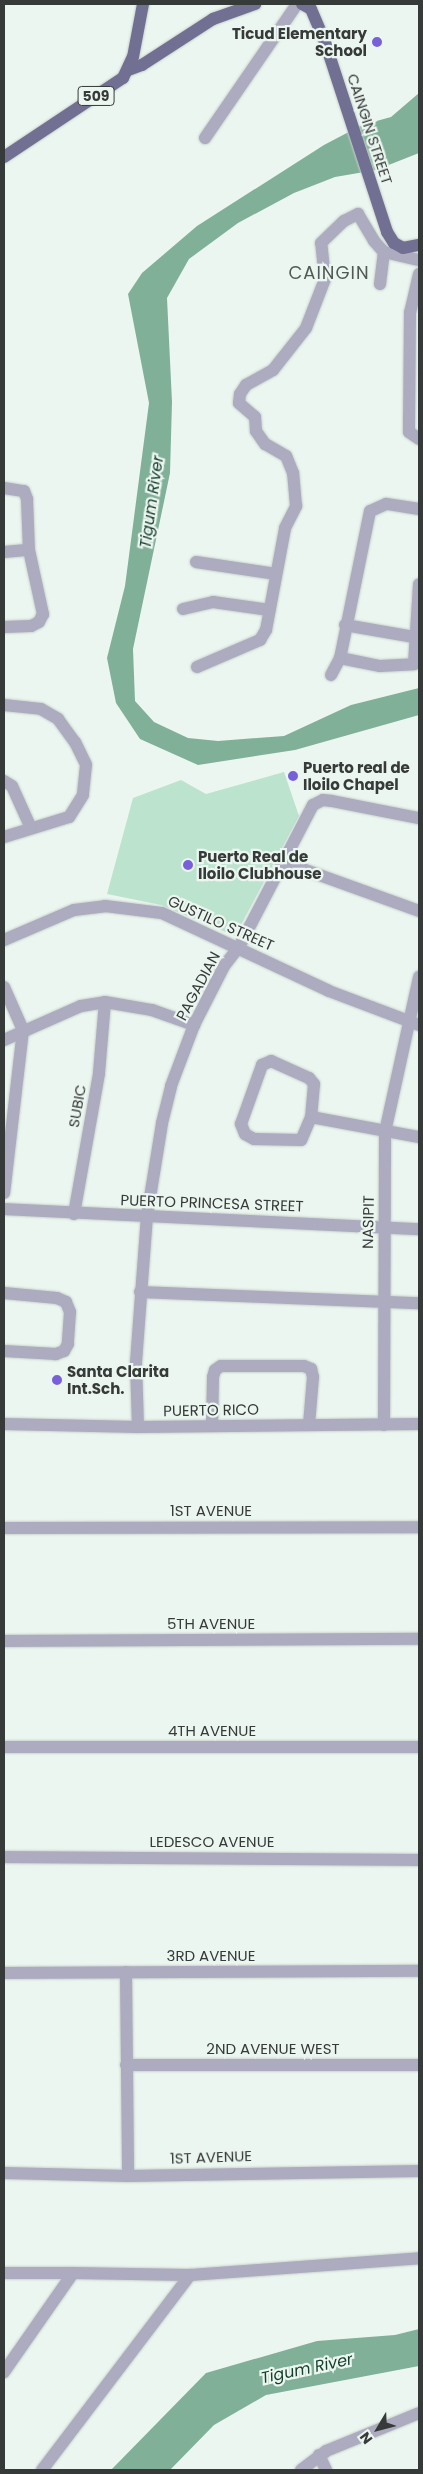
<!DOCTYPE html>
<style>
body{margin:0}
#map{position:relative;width:423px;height:2474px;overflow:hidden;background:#ecf6f0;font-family:Poppins,sans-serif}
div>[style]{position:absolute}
.green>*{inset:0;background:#bce3ce}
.water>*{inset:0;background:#80b098}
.roads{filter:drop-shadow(0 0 1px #c8d0cb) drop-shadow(0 0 1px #c8d0cb)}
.minor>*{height:12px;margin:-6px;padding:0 6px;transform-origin:6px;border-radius:6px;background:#acabbf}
.major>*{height:12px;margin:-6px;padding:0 6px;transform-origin:6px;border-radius:6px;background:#727092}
.dots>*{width:14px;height:14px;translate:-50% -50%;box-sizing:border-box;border:2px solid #ecf6f0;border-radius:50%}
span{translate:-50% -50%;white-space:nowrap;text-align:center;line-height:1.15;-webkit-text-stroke:4.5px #ecf6f0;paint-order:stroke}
.shield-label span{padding:1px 4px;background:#ecf6f0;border:1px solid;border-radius:4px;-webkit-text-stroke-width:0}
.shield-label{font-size:14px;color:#363a38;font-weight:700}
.poi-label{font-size:15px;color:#363a38;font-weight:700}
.right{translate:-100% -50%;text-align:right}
.left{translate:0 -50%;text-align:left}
.street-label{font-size:15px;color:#363a38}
.water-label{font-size:16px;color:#153e2c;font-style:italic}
.quarter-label{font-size:18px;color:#515a55;letter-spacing:1px}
.frame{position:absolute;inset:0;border:5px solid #363a38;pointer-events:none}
.north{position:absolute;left:353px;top:2404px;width:50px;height:50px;-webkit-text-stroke:4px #ecf6f0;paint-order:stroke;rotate:233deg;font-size:14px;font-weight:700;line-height:20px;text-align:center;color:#363a38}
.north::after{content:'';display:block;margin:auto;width:18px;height:22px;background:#363a38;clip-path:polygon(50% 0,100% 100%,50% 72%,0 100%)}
</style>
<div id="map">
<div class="green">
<div style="clip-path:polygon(284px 772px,299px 816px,235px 936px,161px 905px,107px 894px,133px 798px,181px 780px,206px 794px)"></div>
</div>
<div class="water">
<div style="clip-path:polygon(419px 93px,419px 153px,376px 170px,335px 177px,294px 193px,238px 223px,189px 259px,167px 298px,172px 402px,170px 473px,133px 649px,135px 701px,154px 722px,188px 738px,218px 741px,284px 736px,351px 705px,419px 688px,419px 715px,295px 750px,198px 765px,140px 739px,116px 703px,107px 658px,125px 586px,149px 403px,128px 294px,142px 273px,197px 226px,324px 145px,362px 125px,391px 117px)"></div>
<div style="clip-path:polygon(419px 2329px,419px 2366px,266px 2395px,214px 2425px,170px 2470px,111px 2470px,206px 2373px,317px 2341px,395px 2335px)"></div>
</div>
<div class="roads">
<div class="minor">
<div style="left:205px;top:138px;width:163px;rotate:-55.5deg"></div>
<div style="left:419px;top:274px;width:39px;rotate:103deg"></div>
<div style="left:410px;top:312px;width:120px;rotate:90.5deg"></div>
<div style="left:409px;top:432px;width:12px;rotate:35deg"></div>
<div style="left:380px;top:284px;width:32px;rotate:-83deg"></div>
<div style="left:384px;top:252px;width:36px;rotate:13deg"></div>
<div style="left:4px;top:488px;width:20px;rotate:9deg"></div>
<div style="left:24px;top:491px;width:9px;rotate:69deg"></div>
<div style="left:27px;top:499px;width:51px;rotate:87.8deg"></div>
<div style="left:29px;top:550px;width:66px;rotate:77.7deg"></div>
<div style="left:43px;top:614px;width:9px;rotate:117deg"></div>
<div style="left:39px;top:622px;width:9px;rotate:153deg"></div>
<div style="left:31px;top:626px;width:27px;rotate:178deg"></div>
<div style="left:419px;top:509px;width:33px;rotate:-171deg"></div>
<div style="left:386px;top:504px;width:17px;rotate:156deg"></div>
<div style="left:370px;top:511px;width:150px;rotate:101.5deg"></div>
<div style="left:340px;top:658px;width:41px;rotate:11.3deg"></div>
<div style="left:380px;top:666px;width:34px;rotate:-3deg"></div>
<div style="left:414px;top:664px;width:80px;rotate:-86.4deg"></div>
<div style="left:4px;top:552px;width:25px;rotate:-5deg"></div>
<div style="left:196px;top:562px;width:81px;rotate:8.5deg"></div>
<div style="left:183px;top:609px;width:31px;rotate:-13deg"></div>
<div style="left:213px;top:602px;width:57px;rotate:8.1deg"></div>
<div style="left:345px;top:625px;width:70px;rotate:9.9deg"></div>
<div style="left:197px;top:667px;width:69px;rotate:-23.2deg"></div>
<div style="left:260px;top:640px;width:12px;rotate:-59deg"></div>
<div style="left:266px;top:630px;width:104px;rotate:-79.4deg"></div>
<div style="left:285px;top:528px;width:25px;rotate:-63deg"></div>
<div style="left:296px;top:506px;width:33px;rotate:-95deg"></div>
<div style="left:293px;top:473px;width:18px;rotate:-112deg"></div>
<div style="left:286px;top:456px;width:24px;rotate:-150deg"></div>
<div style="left:265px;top:444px;width:16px;rotate:-125deg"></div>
<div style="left:256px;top:431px;width:14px;rotate:-94deg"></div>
<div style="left:255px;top:417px;width:21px;rotate:-139deg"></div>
<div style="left:239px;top:403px;width:9px;rotate:-84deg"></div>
<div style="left:240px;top:394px;width:11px;rotate:-56deg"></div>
<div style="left:246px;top:385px;width:31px;rotate:-29deg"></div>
<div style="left:273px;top:370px;width:53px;rotate:-51.8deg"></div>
<div style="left:306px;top:328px;width:53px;rotate:-68.8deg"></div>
<div style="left:325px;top:279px;width:36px;rotate:-96deg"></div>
<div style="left:321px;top:243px;width:32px;rotate:-44deg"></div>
<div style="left:344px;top:221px;width:16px;rotate:-27deg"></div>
<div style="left:358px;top:214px;width:31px;rotate:59deg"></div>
<div style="left:374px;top:241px;width:15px;rotate:48deg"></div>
<div style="left:331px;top:675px;width:19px;rotate:-62deg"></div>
<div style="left:4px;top:705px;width:37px;rotate:6deg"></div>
<div style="left:41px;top:709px;width:20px;rotate:30deg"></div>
<div style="left:58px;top:719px;width:29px;rotate:54deg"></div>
<div style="left:75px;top:742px;width:25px;rotate:64deg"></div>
<div style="left:86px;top:765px;width:30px;rotate:96deg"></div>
<div style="left:83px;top:795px;width:26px;rotate:122deg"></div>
<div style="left:69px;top:817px;width:68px;rotate:162.9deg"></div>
<div style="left:4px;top:781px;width:9px;rotate:32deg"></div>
<div style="left:12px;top:786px;width:46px;rotate:65.7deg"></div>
<div style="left:283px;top:862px;width:145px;rotate:19.8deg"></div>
<div style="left:4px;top:940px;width:76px;rotate:-23.2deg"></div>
<div style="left:74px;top:910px;width:31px;rotate:-7deg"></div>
<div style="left:105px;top:906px;width:57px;rotate:7deg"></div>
<div style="left:162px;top:913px;width:184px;rotate:25deg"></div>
<div style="left:329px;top:991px;width:96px;rotate:20.7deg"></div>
<div style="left:4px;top:987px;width:47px;rotate:66.2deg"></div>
<div style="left:23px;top:1030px;width:164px;rotate:96.6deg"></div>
<div style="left:4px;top:1040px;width:84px;rotate:-23.8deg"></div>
<div style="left:81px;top:1006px;width:24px;rotate:-9deg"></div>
<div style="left:105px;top:1002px;width:48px;rotate:9.7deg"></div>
<div style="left:152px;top:1010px;width:45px;rotate:19.7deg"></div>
<div style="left:271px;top:1061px;width:42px;rotate:24.1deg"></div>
<div style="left:309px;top:1078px;width:8px;rotate:50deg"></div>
<div style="left:314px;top:1084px;width:33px;rotate:95deg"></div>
<div style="left:311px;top:1117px;width:25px;rotate:113deg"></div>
<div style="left:301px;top:1140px;width:47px;rotate:-178.8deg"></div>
<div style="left:254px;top:1139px;width:10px;rotate:-151deg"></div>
<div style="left:245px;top:1134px;width:11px;rotate:-112deg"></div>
<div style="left:241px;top:1124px;width:63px;rotate:-70.4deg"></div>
<div style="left:262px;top:1065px;width:10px;rotate:-24deg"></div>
<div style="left:311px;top:1117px;width:110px;rotate:10.5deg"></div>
<div style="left:4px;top:1209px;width:415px;rotate:2.8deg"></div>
<div style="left:74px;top:1214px;width:143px;rotate:-79.9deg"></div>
<div style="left:99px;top:1073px;width:71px;rotate:-85.2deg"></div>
<div style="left:140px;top:1292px;width:279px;rotate:2.3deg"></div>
<div style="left:4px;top:1293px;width:53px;rotate:5.4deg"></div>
<div style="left:57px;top:1298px;width:10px;rotate:24deg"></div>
<div style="left:66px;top:1302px;width:11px;rotate:68deg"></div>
<div style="left:70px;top:1312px;width:32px;rotate:94deg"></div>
<div style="left:68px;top:1344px;width:8px;rotate:120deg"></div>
<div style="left:64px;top:1351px;width:9px;rotate:159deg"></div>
<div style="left:56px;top:1354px;width:52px;rotate:-176.7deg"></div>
<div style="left:4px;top:1424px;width:134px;rotate:1.3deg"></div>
<div style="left:138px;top:1427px;width:281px;rotate:-0.6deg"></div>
<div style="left:384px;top:1425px;width:293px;rotate:-89.8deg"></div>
<div style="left:385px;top:1132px;width:159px;rotate:-77.6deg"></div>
<div style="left:212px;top:1426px;width:49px;rotate:-88.8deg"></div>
<div style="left:213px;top:1377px;width:7px;rotate:-74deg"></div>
<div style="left:215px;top:1370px;width:7px;rotate:-34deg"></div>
<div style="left:221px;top:1366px;width:83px"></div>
<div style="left:304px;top:1366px;width:8px;rotate:23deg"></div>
<div style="left:311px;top:1369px;width:8px;rotate:76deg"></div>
<div style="left:313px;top:1377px;width:48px;rotate:94.8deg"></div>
<div style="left:138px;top:1427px;width:65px;rotate:-91.8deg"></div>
<div style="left:136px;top:1362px;width:146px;rotate:-85.7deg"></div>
<div style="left:147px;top:1216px;width:94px;rotate:-80.8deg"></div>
<div style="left:162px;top:1123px;width:38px;rotate:-76deg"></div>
<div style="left:171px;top:1086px;width:65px;rotate:-69.3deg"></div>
<div style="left:194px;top:1025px;width:66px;rotate:-63deg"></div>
<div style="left:224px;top:966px;width:24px;rotate:-52deg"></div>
<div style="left:239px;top:947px;width:160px;rotate:-62.5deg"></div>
<div style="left:313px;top:805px;width:11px;rotate:-27deg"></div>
<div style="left:323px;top:800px;width:9px;rotate:6deg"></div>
<div style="left:332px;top:801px;width:89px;rotate:11.1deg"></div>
<div style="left:4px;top:1528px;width:415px;rotate:-0.1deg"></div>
<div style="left:4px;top:1641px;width:415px;rotate:-0.3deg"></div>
<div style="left:4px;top:1747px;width:415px"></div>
<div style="left:4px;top:1857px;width:415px;rotate:0.4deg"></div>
<div style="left:126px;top:1972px;width:204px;rotate:89.4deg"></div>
<div style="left:4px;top:1973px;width:415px;rotate:-0.3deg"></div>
<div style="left:126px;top:2065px;width:293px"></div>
<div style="left:4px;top:2173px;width:124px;rotate:1.4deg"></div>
<div style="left:128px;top:2176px;width:291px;rotate:-1deg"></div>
<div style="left:4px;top:2273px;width:69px"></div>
<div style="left:73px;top:2273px;width:121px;rotate:124.9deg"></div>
<div style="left:73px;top:2273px;width:117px;rotate:1deg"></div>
<div style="left:190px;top:2275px;width:230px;rotate:-4.2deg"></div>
<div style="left:319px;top:2455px;width:17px;rotate:65deg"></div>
<div style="left:42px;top:2470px;width:245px;rotate:-52.8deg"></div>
<div style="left:301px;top:2470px;width:31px;rotate:-37deg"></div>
<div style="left:326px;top:2451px;width:100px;rotate:-22.2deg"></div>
</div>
<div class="major">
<div style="left:302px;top:4px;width:10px;rotate:29deg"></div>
<div style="left:311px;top:9px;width:36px;rotate:67deg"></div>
<div style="left:325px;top:42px;width:200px;rotate:71.9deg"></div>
<div style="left:387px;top:232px;width:13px;rotate:58deg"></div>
<div style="left:394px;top:243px;width:10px;rotate:29deg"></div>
<div style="left:403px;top:248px;width:16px;rotate:-11deg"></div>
<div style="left:128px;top:70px;width:15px;rotate:-20deg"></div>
<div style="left:142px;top:65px;width:85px;rotate:-32.9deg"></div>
<div style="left:213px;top:19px;width:45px;rotate:-19.7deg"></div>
<div style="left:4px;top:157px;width:143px;rotate:-33.6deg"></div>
<div style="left:123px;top:78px;width:23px;rotate:-65deg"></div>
<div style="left:133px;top:57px;width:54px;rotate:-79.3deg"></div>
</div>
</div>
<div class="dots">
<div style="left:377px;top:42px;background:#7661db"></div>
<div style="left:293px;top:776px;background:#7661db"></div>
<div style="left:188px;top:865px;background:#7661db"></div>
<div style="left:57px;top:1380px;background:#7661db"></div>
</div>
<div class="shield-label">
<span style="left:96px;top:96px">509</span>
</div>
<div class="poi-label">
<span class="right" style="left:367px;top:42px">Ticud Elementary<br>School</span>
<span class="left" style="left:303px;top:776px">Puerto real de<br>Iloilo Chapel</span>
<span class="left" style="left:198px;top:865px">Puerto Real de<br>Iloilo Clubhouse</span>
<span class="left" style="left:67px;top:1380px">Santa Clarita<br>Int.Sch.</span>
</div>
<div class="street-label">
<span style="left:370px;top:129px;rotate:72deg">CAINGIN STREET</span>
<span style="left:221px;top:923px;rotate:24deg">GUSTILO STREET</span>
<span style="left:198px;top:986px;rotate:-62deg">PAGADIAN</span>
<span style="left:77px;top:1106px;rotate:-80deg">SUBIC</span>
<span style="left:212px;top:1203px;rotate:2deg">PUERTO PRINCESA STREET</span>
<span style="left:368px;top:1222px;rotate:-89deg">NASIPIT</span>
<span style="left:211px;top:1410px;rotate:-1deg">PUERTO RICO</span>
<span style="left:211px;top:1511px">1ST AVENUE</span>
<span style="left:211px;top:1624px">5TH AVENUE</span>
<span style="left:212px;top:1731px">4TH AVENUE</span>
<span style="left:212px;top:1842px">LEDESCO AVENUE</span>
<span style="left:211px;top:1956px">3RD AVENUE</span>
<span style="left:273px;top:2049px">2ND AVENUE WEST</span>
<span style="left:211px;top:2157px;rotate:-2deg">1ST AVENUE</span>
</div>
<div class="water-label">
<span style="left:152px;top:502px;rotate:-82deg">Tigum River</span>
<span style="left:307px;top:2369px;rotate:-12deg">Tigum River</span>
</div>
<div class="quarter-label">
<span style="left:329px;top:273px">CAINGIN</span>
</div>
<div class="frame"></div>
<div class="north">N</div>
</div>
